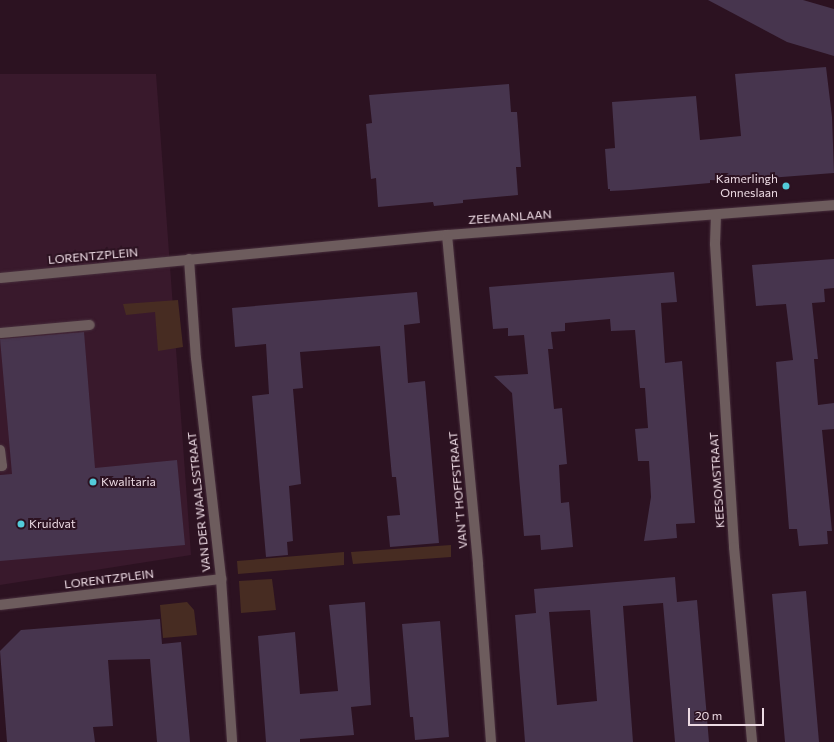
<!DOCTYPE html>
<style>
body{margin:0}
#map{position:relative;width:834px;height:742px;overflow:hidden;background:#2c1221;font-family:Commissioner,sans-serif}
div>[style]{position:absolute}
.built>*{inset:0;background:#39192c}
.green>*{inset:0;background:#472c22}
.building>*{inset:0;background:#47354e}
.roads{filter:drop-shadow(0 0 1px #472e3c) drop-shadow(0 0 1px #472e3c)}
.pedestrian>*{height:10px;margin:-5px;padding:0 5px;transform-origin:5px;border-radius:5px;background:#6d5c5d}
.minor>*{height:10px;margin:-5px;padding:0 5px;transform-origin:5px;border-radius:5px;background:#6d5c5d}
.tertiary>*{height:10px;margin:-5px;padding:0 5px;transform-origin:5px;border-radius:5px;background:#6d5c5d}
.dots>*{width:11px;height:11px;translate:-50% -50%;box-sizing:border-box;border:2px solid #2c1221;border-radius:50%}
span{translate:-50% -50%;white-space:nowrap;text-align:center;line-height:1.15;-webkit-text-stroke:4px #2c1221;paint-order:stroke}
.poi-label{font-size:12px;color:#ecdae3}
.right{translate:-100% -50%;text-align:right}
.left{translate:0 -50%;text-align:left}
.street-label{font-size:12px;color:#ecdae3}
.scale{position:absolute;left:688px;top:708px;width:76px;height:18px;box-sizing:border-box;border:2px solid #ecdae3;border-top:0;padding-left:5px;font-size:12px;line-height:14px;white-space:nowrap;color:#ecdae3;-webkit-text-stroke:3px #2c1221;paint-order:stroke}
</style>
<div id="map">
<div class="built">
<div style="clip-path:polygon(0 74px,156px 74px,191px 555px,0 585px)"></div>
</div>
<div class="green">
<div style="clip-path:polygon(178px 300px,183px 347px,158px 351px,155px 312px,126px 315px,123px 304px)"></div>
<div style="clip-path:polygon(451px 545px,451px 557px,353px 564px,351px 552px)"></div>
<div style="clip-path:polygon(344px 552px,344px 565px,238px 574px,237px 561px)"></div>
<div style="clip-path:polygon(272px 579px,276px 610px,241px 613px,239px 581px)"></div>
<div style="clip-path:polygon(187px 602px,194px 610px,197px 635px,163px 638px,160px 605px)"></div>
</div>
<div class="building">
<div style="clip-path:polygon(708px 0,803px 0,834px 9px,834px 56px,787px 42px)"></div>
<div style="clip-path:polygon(826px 67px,832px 117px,834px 173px,730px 181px,710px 180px,710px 183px,630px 190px,610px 191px,610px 189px,608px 189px,605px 149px,615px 148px,612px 102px,696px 96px,700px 140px,741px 136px,735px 74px)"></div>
<div style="clip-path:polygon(509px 84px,511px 112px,517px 112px,521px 167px,516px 167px,518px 195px,463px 200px,463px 203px,434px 206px,433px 202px,378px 207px,376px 178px,371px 179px,366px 124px,372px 123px,369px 95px)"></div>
<div style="clip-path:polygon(834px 259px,834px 288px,824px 289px,825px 302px,812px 303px,818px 359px,814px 359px,818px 405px,834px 403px,834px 429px,822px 430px,832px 531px,827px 531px,828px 544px,799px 546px,797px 529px,789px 529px,776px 362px,793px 360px,786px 304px,756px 306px,752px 265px)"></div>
<div style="clip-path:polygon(674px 272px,677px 302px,661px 303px,665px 363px,682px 361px,695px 523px,676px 524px,677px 538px,644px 541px,651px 497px,649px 461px,638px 461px,635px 429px,648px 428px,645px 388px,640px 388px,635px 330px,611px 331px,610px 319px,565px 323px,565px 331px,551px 332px,553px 349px,548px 349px,554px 409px,562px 408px,567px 464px,559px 465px,561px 503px,569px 502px,573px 547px,541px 550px,540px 535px,524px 536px,512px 393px,494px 376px,528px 374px,524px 335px,508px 336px,508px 328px,493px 329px,489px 287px)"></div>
<div style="clip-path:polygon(417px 292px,420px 323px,404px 325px,408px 383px,425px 381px,439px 543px,390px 547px,387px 516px,400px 515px,396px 477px,392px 477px,380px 346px,300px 352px,303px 388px,293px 389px,301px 484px,289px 486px,293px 541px,287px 542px,288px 555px,266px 557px,252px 396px,269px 394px,266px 344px,235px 347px,232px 308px)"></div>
<div style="clip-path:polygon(84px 332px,95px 468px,177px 460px,185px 545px,0 561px,0 475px,12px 474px,0 339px)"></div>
<div style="clip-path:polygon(evenodd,675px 577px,677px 602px,697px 600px,709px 742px,675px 742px,663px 603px,623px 606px,633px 742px,525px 742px,515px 615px,536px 613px,534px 589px,675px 577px,590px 610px,597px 701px,557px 705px,549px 612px,590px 610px)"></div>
<div style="clip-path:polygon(806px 591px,819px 742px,785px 742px,772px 594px)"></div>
<div style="clip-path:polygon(365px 602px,371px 705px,351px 707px,354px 735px,300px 739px,300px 742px,266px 742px,258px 636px,295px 632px,300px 694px,338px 691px,329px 605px)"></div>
<div style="clip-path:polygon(160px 619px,162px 644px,181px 642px,190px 742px,157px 742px,150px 659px,108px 660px,113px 726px,93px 727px,95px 742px,7px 742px,0 651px,21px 630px)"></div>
<div style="clip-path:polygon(440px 621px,449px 737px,415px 740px,413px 717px,410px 717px,402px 624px)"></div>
</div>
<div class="roads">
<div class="pedestrian">
<div style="left:0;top:333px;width:90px;rotate:-5.1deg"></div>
<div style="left:0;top:450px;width:16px;rotate:83deg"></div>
<div style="left:2px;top:466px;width:2px;rotate:180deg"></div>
</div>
<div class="minor">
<div style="left:716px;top:215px;width:29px;rotate:92deg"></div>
<div style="left:715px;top:244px;width:304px;rotate:86.4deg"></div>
<div style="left:734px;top:547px;width:196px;rotate:84.7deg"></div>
<div style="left:447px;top:235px;width:331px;rotate:84.6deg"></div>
<div style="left:478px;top:565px;width:177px;rotate:85.8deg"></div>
<div style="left:189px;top:259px;width:99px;rotate:86deg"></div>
<div style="left:196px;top:358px;width:222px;rotate:83.5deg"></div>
<div style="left:221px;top:579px;width:163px;rotate:86.1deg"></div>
<div style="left:0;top:605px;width:223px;rotate:-6.7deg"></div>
</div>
<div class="tertiary">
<div style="left:0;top:278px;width:449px;rotate:-5.5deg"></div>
<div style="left:447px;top:235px;width:388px;rotate:-4.4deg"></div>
</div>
</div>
<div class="dots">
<div style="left:786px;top:186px;background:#53cbda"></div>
<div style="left:93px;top:482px;background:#53cbda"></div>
<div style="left:21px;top:524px;background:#53cbda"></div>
</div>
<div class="poi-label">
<span class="right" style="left:778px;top:186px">Kamerlingh<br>Onneslaan</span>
<span class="left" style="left:101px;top:482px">Kwalitaria</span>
<span class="left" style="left:29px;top:524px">Kruidvat</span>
</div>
<div class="street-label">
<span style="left:510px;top:217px;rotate:-4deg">ZEEMANLAAN</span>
<span style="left:93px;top:256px;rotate:-5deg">LORENTZPLEIN</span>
<span style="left:717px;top:480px;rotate:-94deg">KEESOMSTRAAT</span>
<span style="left:458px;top:490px;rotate:-95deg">VAN 'T HOFFSTRAAT</span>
<span style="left:199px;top:502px;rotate:-96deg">VAN DER WAALSSTRAAT</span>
<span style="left:109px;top:579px;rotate:-7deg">LORENTZPLEIN</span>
</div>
<div class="scale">20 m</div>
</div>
